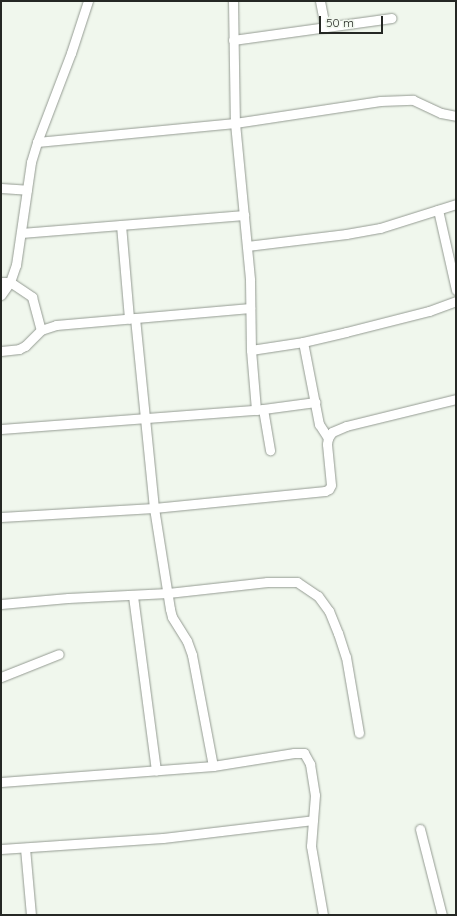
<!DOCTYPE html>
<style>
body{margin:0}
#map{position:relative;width:457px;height:916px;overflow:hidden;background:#f0f7ed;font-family:Quicksand,sans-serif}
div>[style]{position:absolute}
.roads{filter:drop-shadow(0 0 1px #949b92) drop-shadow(0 0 1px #949b92)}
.street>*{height:9px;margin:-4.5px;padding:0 4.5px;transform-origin:4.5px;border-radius:4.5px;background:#fff}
span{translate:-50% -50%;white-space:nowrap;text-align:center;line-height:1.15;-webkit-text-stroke:3px #f0f7ed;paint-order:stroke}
.frame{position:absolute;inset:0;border:2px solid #252824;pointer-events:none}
.scale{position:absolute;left:319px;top:16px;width:64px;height:18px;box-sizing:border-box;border:2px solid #252824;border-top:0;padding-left:5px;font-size:12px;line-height:14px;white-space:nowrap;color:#252824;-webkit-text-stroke:3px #f0f7ed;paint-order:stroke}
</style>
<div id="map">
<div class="roads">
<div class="street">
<div style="left:233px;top:1px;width:122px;rotate:89.1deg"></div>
<div style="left:235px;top:123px;width:158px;rotate:84.5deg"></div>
<div style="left:250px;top:280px;width:70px;rotate:89.2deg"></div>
<div style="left:251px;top:350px;width:60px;rotate:85.2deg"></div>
<div style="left:320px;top:1px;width:25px;rotate:79deg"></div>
<div style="left:233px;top:40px;width:160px;rotate:-7.9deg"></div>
<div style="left:37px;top:142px;width:199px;rotate:-5.5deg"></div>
<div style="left:235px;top:123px;width:147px;rotate:-8.6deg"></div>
<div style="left:380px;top:101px;width:33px;rotate:-2deg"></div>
<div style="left:413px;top:100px;width:31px;rotate:25deg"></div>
<div style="left:441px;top:113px;width:15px;rotate:11deg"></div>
<div style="left:1px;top:188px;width:26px;rotate:4deg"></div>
<div style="left:438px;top:210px;width:82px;rotate:77.3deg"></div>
<div style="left:121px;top:225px;width:94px;rotate:85.1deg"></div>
<div style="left:21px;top:233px;width:224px;rotate:-4.6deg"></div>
<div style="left:247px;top:246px;width:100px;rotate:-6.9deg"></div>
<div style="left:346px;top:234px;width:35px;rotate:-10deg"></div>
<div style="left:380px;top:228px;width:80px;rotate:-17.5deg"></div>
<div style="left:1px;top:282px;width:9px"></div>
<div style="left:10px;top:282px;width:27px;rotate:34deg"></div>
<div style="left:32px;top:297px;width:34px;rotate:75deg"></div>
<div style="left:1px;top:295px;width:16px;rotate:-55deg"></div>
<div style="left:10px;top:282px;width:18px;rotate:-71deg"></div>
<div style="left:16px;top:265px;width:104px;rotate:-81.7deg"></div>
<div style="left:31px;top:162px;width:21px;rotate:-73deg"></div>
<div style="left:37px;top:142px;width:95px;rotate:-69.1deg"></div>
<div style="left:71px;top:53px;width:55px;rotate:-71.9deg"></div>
<div style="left:135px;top:318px;width:191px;rotate:84.3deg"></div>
<div style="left:154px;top:508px;width:102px;rotate:81deg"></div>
<div style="left:170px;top:609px;width:8px;rotate:76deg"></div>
<div style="left:172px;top:617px;width:28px;rotate:58deg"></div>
<div style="left:187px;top:641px;width:15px;rotate:70deg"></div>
<div style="left:192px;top:655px;width:113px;rotate:79.3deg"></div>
<div style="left:303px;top:342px;width:84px;rotate:79deg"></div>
<div style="left:319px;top:424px;width:17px;rotate:57deg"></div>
<div style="left:251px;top:350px;width:53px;rotate:-8.7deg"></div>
<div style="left:303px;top:342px;width:44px;rotate:-13.1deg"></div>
<div style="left:346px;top:332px;width:86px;rotate:-14.2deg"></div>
<div style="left:429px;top:311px;width:29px;rotate:-20deg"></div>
<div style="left:1px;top:351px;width:18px;rotate:-6deg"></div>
<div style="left:19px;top:349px;width:7px;rotate:-27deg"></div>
<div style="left:25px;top:346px;width:23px;rotate:-45deg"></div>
<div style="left:41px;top:330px;width:16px;rotate:-18deg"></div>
<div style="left:56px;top:325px;width:195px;rotate:-5deg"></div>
<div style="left:263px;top:409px;width:42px;rotate:80.3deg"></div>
<div style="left:1px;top:429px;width:256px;rotate:-4.3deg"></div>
<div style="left:256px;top:410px;width:60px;rotate:-7.7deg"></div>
<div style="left:1px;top:517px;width:153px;rotate:-3.4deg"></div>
<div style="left:154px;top:508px;width:172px;rotate:-5.7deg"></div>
<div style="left:325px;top:491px;width:4px;rotate:-27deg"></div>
<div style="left:329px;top:489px;width:4px;rotate:-63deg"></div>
<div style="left:331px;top:485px;width:41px;rotate:-95.6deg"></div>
<div style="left:327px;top:444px;width:6px;rotate:-81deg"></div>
<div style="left:328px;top:438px;width:7px;rotate:-56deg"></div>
<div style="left:332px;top:432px;width:15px;rotate:-23deg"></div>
<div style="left:346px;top:426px;width:113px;rotate:-13.8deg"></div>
<div style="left:133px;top:596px;width:176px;rotate:82.5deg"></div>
<div style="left:1px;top:604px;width:67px;rotate:-5.1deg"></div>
<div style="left:68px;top:598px;width:100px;rotate:-2.9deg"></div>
<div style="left:168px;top:593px;width:100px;rotate:-6.3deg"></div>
<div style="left:267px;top:582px;width:30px"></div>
<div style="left:297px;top:582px;width:25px;rotate:34deg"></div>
<div style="left:318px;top:596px;width:19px;rotate:54deg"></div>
<div style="left:329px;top:611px;width:24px;rotate:68deg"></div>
<div style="left:338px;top:633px;width:25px;rotate:72deg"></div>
<div style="left:346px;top:657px;width:77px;rotate:80.3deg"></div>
<div style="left:1px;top:677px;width:62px;rotate:-21.6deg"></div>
<div style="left:1px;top:782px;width:213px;rotate:-4.3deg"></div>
<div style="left:213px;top:766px;width:82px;rotate:-9.1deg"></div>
<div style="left:294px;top:753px;width:10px"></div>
<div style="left:304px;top:753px;width:13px;rotate:61deg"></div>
<div style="left:310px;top:764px;width:31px;rotate:81deg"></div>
<div style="left:315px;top:795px;width:51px;rotate:94.5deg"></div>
<div style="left:311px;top:846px;width:70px;rotate:80.1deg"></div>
<div style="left:420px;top:829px;width:89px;rotate:75.7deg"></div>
<div style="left:25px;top:848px;width:67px;rotate:84.9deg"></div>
<div style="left:1px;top:849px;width:162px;rotate:-3.9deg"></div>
<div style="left:163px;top:838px;width:151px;rotate:-6.8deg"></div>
</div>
</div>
<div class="frame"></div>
<div class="scale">50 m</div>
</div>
